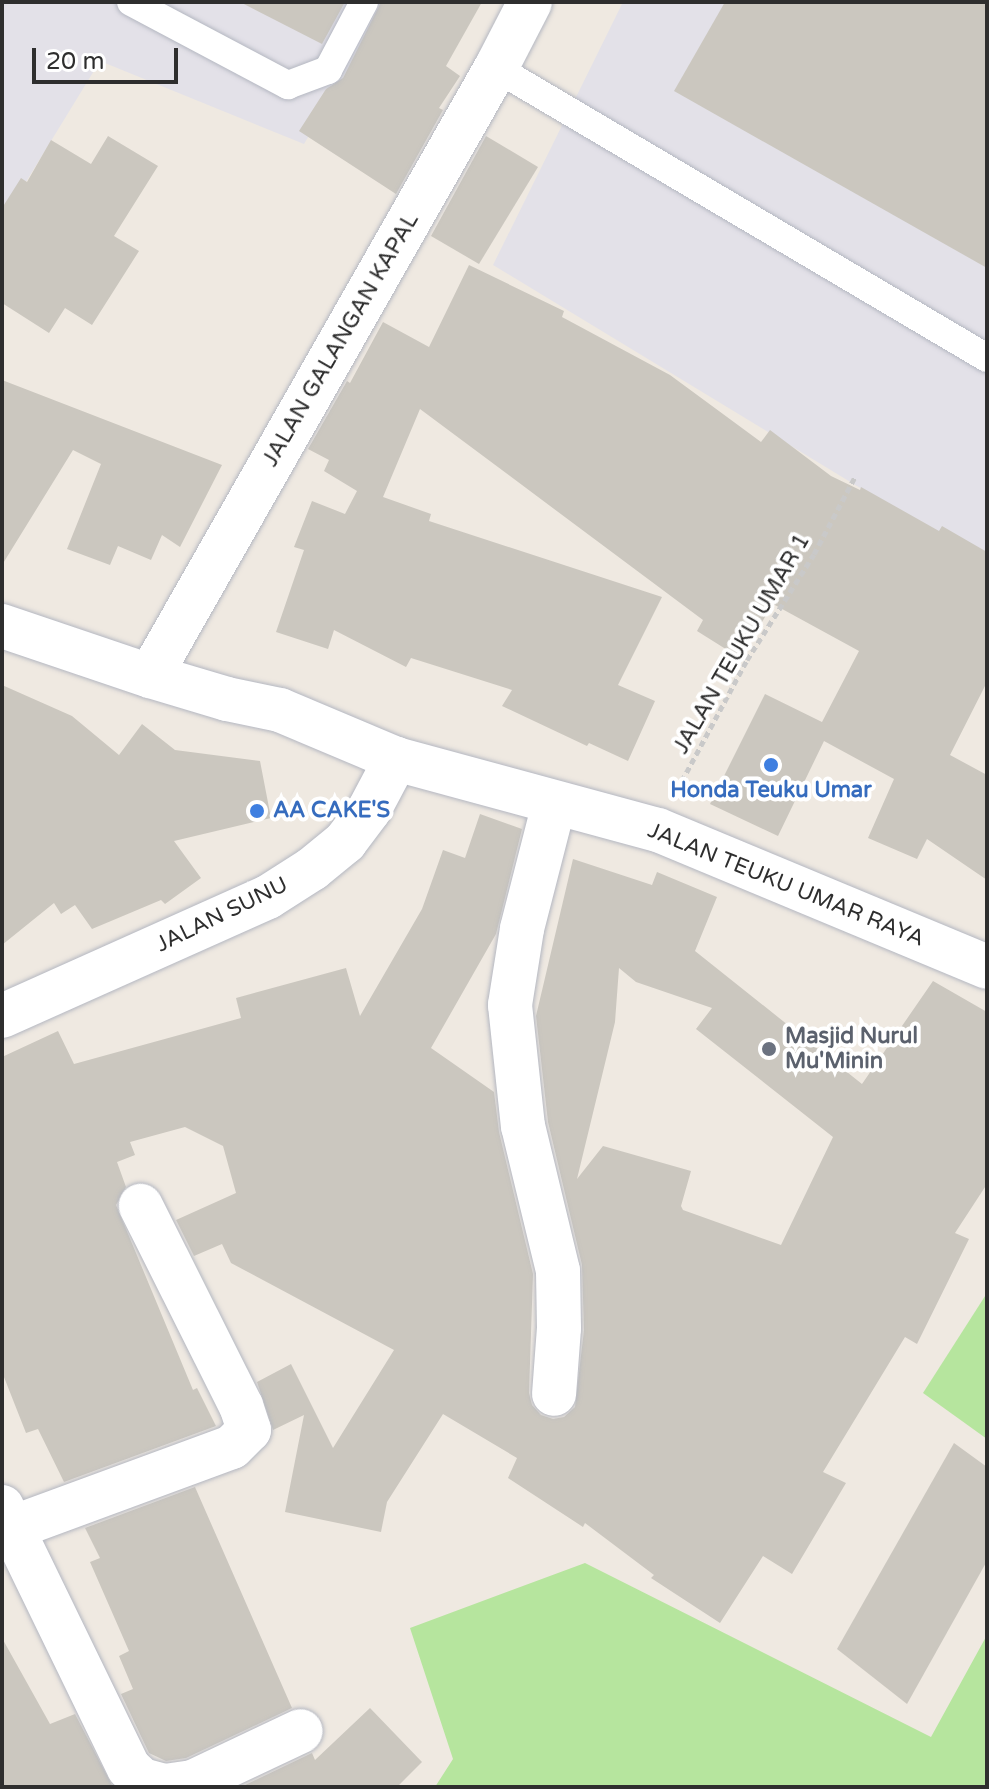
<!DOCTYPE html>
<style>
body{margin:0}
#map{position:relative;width:989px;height:1789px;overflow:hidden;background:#efe9e1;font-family:"Varela Round",sans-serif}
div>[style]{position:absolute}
.industrial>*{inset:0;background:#e3e1e8}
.green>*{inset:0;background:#b6e59e}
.building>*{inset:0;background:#cbc7bf}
.path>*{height:5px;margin-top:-2.5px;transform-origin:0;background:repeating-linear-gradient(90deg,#c9c9c9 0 6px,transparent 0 10px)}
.roads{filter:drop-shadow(0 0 2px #b4b7c1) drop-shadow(0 0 2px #b4b7c1)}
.lane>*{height:28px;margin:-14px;padding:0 14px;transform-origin:14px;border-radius:14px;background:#fff}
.street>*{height:44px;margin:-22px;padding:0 22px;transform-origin:22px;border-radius:22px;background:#fff}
.secondary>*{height:44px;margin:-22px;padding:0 22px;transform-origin:22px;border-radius:22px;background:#fff}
.dots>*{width:22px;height:22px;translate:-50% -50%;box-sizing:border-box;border:4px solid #fff;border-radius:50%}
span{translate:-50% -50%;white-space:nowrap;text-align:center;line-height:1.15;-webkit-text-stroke:8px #fff;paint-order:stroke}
.street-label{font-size:22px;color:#2e2e2e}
.shop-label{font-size:22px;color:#366cbe;font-weight:700}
.left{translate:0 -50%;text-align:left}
.worship-label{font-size:22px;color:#5b616d;font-weight:700}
.frame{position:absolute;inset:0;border:4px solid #2e2e2e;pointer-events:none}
.scale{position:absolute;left:32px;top:48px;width:146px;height:36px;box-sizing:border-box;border:4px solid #2e2e2e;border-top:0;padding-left:10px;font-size:24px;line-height:28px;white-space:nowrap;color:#2e2e2e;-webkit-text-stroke:6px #fff;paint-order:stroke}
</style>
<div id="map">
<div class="industrial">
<div style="clip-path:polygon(2px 2px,387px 2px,304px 144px,100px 61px,2px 221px)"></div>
<div style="clip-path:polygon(623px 2px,987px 2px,987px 565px,493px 265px)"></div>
</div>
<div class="green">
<div style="clip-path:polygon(987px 1293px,987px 1439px,923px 1393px)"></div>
<div style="clip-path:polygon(585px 1563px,931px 1737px,987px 1635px,987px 1787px,435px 1787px,453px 1759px,410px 1628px)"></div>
</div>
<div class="building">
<div style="clip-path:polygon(240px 2px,345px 2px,322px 44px)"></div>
<div style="clip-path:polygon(381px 2px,482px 2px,446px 66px,460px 76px,439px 108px,443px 110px,396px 194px,299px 131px,326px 89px,343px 78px)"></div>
<div style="clip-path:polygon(725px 2px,987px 2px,987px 268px,674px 91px)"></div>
<div style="clip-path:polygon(108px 136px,158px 166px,114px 236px,139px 251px,92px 325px,65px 308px,49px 333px,2px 303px,2px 208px,21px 178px,27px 182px,51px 140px,91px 164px)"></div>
<div style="clip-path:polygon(486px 136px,538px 167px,479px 264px,431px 236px)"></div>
<div style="clip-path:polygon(469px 265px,564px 311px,562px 317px,670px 375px,761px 442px,770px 430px,831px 476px,860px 490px,861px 487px,939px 531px,942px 526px,987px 552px,987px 682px,950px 755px,987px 775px,987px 880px,927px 839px,917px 859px,868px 838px,894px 779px,824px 741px,778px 836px,710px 804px,765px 694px,822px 722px,859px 651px,773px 604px,740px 658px,697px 631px,703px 620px,420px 409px,383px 497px,431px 514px,429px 521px,662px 597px,618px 685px,655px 701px,628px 761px,589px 743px,587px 746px,502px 706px,512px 690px,411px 658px,406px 667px,334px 630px,328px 649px,276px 632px,304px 550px,294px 547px,312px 501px,345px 514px,357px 491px,324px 471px,329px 460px,308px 449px,347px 381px,350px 383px,383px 322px,429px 347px)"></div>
<div style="clip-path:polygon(2px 380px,222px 465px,180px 547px,162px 535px,151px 560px,118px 546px,110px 565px,67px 549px,101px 464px,73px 450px,2px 565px)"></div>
<div style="clip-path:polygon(2px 685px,72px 716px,119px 755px,142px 724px,175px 750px,260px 761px,271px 818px,174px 841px,201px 878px,165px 904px,161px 900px,92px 929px,75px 905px,61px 914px,54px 903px,2px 945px)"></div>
<div style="clip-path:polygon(evenodd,480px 814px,522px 829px,496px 934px,431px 1048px,494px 1092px,499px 1132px,533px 1274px,529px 1393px,532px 1405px,541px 1415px,553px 1419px,564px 1417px,575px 1407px,584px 1330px,582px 1265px,548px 1122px,536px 1016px,573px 859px,652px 885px,657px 872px,717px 897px,695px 951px,862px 1084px,933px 981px,987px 1012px,987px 1184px,955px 1233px,969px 1239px,917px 1344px,905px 1337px,823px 1472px,846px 1483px,792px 1574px,763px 1556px,720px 1623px,651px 1578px,654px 1575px,585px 1523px,583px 1527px,508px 1478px,517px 1458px,443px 1414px,387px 1502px,381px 1532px,285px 1512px,304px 1415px,273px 1430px,257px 1382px,291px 1364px,333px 1448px,394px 1350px,231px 1263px,222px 1244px,194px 1256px,176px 1220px,236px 1193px,223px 1146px,185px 1127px,130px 1142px,135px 1155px,117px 1162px,126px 1187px,116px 1205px,193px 1390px,197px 1388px,216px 1426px,64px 1482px,38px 1429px,26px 1433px,2px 1372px,2px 1057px,58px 1031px,74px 1064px,241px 1018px,236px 998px,346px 968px,360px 1016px,422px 909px,443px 850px,465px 858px,480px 814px,619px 968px,636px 982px,712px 1008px,696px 1029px,833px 1137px,781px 1245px,683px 1210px,681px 1206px,691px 1171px,603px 1146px,577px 1179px,615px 1022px,619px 968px)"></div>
<div style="clip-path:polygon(954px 1443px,987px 1467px,987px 1561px,907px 1704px,837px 1649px)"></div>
<div style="clip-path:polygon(195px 1487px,292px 1708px,186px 1758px,166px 1761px,149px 1753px,121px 1694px,133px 1689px,119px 1656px,129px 1651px,90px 1562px,100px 1558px,85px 1528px)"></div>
<div style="clip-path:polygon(2px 1638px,50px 1724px,75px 1714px,113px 1787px,2px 1787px)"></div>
<div style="clip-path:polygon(370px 1708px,422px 1762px,397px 1787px,241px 1787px,312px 1753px,315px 1760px)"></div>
</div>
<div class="path">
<div style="left:677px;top:790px;width:148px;rotate:-61.7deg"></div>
<div style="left:747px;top:660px;width:125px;rotate:-57.7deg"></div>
<div style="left:814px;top:554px;width:89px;rotate:-62deg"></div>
</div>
<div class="roads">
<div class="lane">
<div style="left:131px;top:2px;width:178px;rotate:27.9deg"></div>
<div style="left:288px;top:85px;width:43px;rotate:-20.6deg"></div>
<div style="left:328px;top:70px;width:77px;rotate:-62.1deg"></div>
<div style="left:496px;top:68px;width:570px;rotate:30.57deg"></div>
</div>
<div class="street">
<div style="left:554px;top:804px;width:129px;rotate:104.4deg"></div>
<div style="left:522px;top:929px;width:77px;rotate:99deg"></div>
<div style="left:510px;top:1005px;width:122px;rotate:83.9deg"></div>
<div style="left:523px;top:1126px;width:149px;rotate:76.4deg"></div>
<div style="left:558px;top:1271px;width:57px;rotate:89deg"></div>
<div style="left:559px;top:1328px;width:66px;rotate:94.3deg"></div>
<div style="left:2px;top:1507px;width:290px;rotate:64.1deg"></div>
<div style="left:129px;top:1768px;width:18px;rotate:43deg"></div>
<div style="left:142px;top:1780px;width:24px;rotate:15deg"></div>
<div style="left:165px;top:1786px;width:28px;rotate:-8deg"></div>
<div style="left:193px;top:1782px;width:119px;rotate:-25.3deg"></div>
<div style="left:12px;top:1528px;width:234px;rotate:-20.2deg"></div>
<div style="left:232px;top:1447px;width:24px;rotate:-45deg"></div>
<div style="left:249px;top:1430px;width:25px;rotate:-108deg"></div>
<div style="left:241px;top:1406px;width:224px;rotate:-116.6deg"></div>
</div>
<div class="secondary">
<div style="left:2px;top:626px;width:156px;rotate:18.7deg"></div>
<div style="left:150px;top:676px;width:80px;rotate:16.6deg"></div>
<div style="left:227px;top:699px;width:54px;rotate:11.7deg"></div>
<div style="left:280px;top:710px;width:126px;rotate:22.9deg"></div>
<div style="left:396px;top:759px;width:271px;rotate:15.2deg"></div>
<div style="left:658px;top:830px;width:356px;rotate:22.6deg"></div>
<div style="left:150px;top:676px;width:700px;rotate:-60.36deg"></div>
<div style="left:496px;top:68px;width:74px;rotate:-62.7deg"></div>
<div style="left:2px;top:1016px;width:291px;rotate:-24.1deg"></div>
<div style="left:268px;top:897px;width:52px;rotate:-32.5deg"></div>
<div style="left:312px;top:869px;width:43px;rotate:-39.3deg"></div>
<div style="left:345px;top:842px;width:40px;rotate:-53deg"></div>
<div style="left:369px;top:810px;width:58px;rotate:-62.1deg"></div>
</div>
</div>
<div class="dots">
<div style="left:771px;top:765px;background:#3f7fe0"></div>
<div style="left:257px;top:811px;background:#3f7fe0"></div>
<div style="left:769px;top:1049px;background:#6b7280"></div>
</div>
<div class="street-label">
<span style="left:341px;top:340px;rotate:-60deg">JALAN GALANGAN KAPAL</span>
<span style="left:742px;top:644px;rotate:-60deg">JALAN TEUKU UMAR 1</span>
<span style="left:786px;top:885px;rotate:22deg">JALAN TEUKU UMAR RAYA</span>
<span style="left:222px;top:915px;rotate:-26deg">JALAN SUNU</span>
</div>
<div class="shop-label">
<span style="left:771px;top:791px">Honda Teuku Umar</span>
<span class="left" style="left:273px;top:811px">AA CAKE'S</span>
</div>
<div class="worship-label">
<span class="left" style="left:785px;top:1049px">Masjid Nurul<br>Mu'Minin</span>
</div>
<div class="frame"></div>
<div class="scale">20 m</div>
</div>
